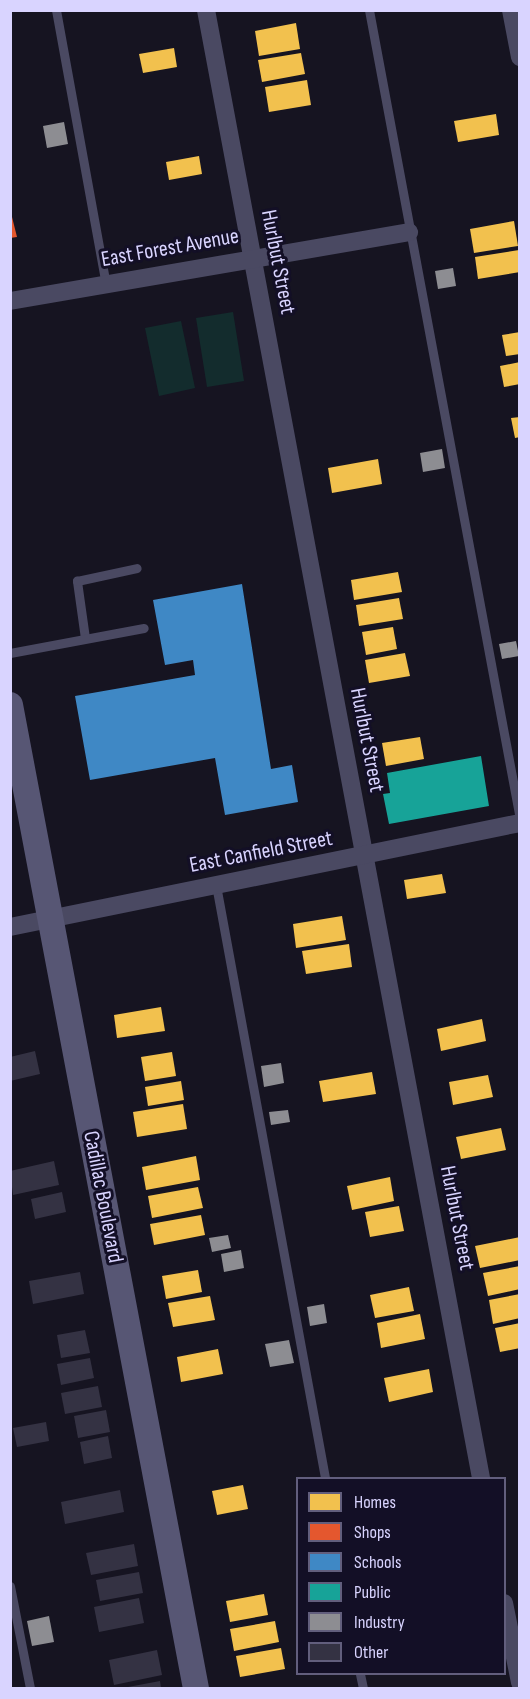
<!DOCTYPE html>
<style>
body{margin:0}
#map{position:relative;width:530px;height:1699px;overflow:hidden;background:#161421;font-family:"Sofia Sans Condensed",sans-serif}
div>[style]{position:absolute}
.green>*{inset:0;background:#132c2d}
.homes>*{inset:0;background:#f2c14e}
.shops>*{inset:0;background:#e4572e}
.schools>*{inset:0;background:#3f88c5}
.public>*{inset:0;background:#17a398}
.industry>*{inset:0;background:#8d8d92}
.building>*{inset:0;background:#343243}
.lane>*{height:9px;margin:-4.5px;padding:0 4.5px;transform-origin:4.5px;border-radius:4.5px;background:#4a4962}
.street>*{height:18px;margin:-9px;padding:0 9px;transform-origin:9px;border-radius:9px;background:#4a4962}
.secondary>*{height:26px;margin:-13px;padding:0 13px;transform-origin:13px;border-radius:13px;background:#575674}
span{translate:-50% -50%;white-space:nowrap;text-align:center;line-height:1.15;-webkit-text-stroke:6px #130f26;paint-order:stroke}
.street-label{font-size:22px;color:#d9d4ff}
.frame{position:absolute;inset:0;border:12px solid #d9d4ff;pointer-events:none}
.legend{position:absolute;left:296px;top:1477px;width:210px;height:198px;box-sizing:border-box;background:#130f26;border:2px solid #625e7d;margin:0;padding:8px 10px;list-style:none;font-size:18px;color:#d9d4ff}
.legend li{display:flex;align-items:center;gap:12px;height:30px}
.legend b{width:30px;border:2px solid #625e7d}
</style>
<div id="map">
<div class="green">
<div style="clip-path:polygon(233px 312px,244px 381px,207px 387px,196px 318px)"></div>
<div style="clip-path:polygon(181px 321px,195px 388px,159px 396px,145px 328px)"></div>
</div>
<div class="homes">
<div style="clip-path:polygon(296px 23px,300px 49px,259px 56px,255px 31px)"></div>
<div style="clip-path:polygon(174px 48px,177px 67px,143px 73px,139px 54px)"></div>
<div style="clip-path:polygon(301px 53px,305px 74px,262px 82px,258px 60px)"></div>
<div style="clip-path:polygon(307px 80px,311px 105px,269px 112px,265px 87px)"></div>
<div style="clip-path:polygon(496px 114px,499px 135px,458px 142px,454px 121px)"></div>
<div style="clip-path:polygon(199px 156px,202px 174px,169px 180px,166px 162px)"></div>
<div style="clip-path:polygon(514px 221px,518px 246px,474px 253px,470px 229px)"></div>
<div style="clip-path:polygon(519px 250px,520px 272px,478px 279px,475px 257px)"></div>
<div style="clip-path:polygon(520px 332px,520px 354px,506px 356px,502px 335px)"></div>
<div style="clip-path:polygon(520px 362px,520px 384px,504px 387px,500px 366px)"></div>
<div style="clip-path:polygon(520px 417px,520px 437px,515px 438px,511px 418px)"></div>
<div style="clip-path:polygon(378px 459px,382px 484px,332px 493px,328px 468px)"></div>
<div style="clip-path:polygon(398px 572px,402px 592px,354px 600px,351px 580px)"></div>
<div style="clip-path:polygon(399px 598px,403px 619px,359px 626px,356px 605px)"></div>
<div style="clip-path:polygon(393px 627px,397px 649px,366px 655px,362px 632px)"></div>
<div style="clip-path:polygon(405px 653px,410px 676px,369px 683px,365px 660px)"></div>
<div style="clip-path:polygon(420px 737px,424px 759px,386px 766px,382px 743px)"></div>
<div style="clip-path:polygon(442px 874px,446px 893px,407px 899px,404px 880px)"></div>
<div style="clip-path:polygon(342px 916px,346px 940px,296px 948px,293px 924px)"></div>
<div style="clip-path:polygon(349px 944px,352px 967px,306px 974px,302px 951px)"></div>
<div style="clip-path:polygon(161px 1007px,165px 1031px,117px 1038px,114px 1015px)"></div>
<div style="clip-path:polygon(482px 1019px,486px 1041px,441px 1051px,437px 1029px)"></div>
<div style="clip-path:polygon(172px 1052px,176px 1076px,145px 1081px,141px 1057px)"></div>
<div style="clip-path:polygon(372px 1072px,376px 1094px,323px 1102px,319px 1081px)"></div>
<div style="clip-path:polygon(488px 1075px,493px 1097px,453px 1105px,449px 1082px)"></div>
<div style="clip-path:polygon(181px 1081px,184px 1100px,148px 1106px,145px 1087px)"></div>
<div style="clip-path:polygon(183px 1104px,187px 1129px,137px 1137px,133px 1112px)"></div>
<div style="clip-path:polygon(501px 1128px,506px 1150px,461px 1159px,456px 1137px)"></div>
<div style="clip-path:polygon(196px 1156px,200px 1180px,146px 1190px,142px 1167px)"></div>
<div style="clip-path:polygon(390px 1177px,394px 1201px,352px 1210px,347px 1186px)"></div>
<div style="clip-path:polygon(198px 1187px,203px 1208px,152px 1218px,148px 1196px)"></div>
<div style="clip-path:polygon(399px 1206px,404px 1231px,370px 1237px,365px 1212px)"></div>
<div style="clip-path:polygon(201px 1215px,205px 1235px,154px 1245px,150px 1224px)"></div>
<div style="clip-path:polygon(520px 1237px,520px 1260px,480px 1268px,475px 1246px)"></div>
<div style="clip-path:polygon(520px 1266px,520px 1289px,488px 1296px,483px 1273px)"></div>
<div style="clip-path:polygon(198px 1270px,202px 1292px,166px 1299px,162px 1276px)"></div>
<div style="clip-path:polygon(409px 1287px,414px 1311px,375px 1318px,370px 1295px)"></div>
<div style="clip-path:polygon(520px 1294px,520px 1318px,493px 1324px,489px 1300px)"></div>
<div style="clip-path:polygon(210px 1296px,215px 1320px,173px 1327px,168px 1303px)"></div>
<div style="clip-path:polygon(420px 1314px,425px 1339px,381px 1348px,377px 1323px)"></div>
<div style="clip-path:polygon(520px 1323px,520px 1348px,500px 1352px,495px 1328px)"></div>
<div style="clip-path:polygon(218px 1349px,223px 1374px,181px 1382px,177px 1357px)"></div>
<div style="clip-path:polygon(429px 1369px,433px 1392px,389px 1402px,384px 1378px)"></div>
<div style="clip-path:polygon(243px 1485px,248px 1509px,217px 1515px,212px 1491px)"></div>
<div style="clip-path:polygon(264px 1594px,268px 1615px,230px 1622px,226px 1601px)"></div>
<div style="clip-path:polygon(275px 1621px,279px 1642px,234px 1651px,230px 1629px)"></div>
<div style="clip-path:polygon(281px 1648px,285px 1669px,240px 1677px,236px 1656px)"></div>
</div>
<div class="shops">
<div style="clip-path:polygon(10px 209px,17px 237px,10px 238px)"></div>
</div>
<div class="schools">
<div style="clip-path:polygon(242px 584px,271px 769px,292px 765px,298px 802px,225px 815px,215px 758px,90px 780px,75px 696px,195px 675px,193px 660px,165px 665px,153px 600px)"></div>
</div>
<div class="public">
<div style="clip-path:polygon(481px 756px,489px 806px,389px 824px,383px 794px,390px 793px,387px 773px)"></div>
</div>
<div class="industry">
<div style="clip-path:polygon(64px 122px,68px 144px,47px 148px,43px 126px)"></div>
<div style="clip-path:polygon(453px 268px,456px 286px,438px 289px,435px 271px)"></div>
<div style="clip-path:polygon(442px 449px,445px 468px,423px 472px,420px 453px)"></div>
<div style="clip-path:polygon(516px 641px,519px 656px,502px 659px,499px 644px)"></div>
<div style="clip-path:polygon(281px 1063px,284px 1083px,264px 1087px,261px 1066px)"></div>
<div style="clip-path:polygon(288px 1110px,290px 1122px,271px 1125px,269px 1112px)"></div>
<div style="clip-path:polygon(228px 1235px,231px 1248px,212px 1252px,209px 1238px)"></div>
<div style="clip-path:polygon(241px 1250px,244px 1268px,224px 1272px,221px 1254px)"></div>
<div style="clip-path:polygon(324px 1304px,327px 1323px,310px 1326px,307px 1307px)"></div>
<div style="clip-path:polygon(289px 1340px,294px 1363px,270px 1367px,265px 1344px)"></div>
<div style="clip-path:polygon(49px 1616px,54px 1642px,32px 1646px,27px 1621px)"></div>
</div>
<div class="building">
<div style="clip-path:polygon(35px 1051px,40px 1074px,10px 1081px,10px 1057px)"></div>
<div style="clip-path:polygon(54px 1161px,59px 1185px,13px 1195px,10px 1171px)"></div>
<div style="clip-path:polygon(62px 1192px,66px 1212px,35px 1219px,31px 1199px)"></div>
<div style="clip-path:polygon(80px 1272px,84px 1294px,33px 1304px,29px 1281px)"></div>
<div style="clip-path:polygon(85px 1330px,90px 1353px,61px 1358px,57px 1335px)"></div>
<div style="clip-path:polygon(90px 1358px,94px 1378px,61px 1385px,57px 1364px)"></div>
<div style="clip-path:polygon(98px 1386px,102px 1407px,65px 1414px,61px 1393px)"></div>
<div style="clip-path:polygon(106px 1410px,110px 1432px,78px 1438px,74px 1416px)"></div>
<div style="clip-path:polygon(46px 1422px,49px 1441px,17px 1447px,13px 1428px)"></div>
<div style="clip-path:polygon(108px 1436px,112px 1458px,84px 1464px,80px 1442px)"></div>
<div style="clip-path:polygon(120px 1490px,124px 1512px,65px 1524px,61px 1502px)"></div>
<div style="clip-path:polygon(134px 1544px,138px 1566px,91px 1575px,86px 1553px)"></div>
<div style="clip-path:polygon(139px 1572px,143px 1593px,100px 1601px,96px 1580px)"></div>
<div style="clip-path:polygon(139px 1598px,144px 1623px,99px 1632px,94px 1607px)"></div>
<div style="clip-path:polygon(157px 1650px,162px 1675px,114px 1685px,109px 1660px)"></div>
<div style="clip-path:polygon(160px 1681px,161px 1688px,128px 1688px,128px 1687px)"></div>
</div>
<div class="lane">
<div style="left:56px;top:10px;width:279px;rotate:79.7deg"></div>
<div style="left:369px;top:10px;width:823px;rotate:79.43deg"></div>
<div style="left:85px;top:638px;width:58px;rotate:-98deg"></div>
<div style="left:77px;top:581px;width:61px;rotate:-12.2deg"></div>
<div style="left:10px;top:653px;width:136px;rotate:-10.6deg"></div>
<div style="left:216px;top:885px;width:603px;rotate:79.58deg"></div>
<div style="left:10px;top:1586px;width:104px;rotate:78.9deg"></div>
<div style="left:360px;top:1674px;width:14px;rotate:78deg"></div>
</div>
<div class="street">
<div style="left:206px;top:10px;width:1494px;rotate:79.39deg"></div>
<div style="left:511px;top:10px;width:48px;rotate:79.2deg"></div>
<div style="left:10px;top:301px;width:405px;rotate:-9.8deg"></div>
<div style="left:10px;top:927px;width:520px;rotate:-11.53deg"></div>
<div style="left:504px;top:1603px;width:81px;rotate:78.6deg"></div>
</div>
<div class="secondary">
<div style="left:10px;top:705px;width:1000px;rotate:79.29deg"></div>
</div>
<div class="street-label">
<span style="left:170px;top:248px;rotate:-10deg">East Forest Avenue</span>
<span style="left:278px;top:262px;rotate:79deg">Hurlbut Street</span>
<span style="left:367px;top:740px;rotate:79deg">Hurlbut Street</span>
<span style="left:261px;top:852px;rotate:-11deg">East Canfield Street</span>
<span style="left:103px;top:1197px;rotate:79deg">Cadillac Boulevard</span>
<span style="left:457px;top:1218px;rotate:79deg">Hurlbut Street</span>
</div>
<div class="frame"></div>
<ul class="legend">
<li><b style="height:16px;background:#f2c14e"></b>Homes</li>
<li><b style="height:16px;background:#e4572e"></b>Shops</li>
<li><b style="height:16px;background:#3f88c5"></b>Schools</li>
<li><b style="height:16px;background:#17a398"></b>Public</li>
<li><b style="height:16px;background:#8d8d92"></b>Industry</li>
<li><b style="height:16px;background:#343243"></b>Other</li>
</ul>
</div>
